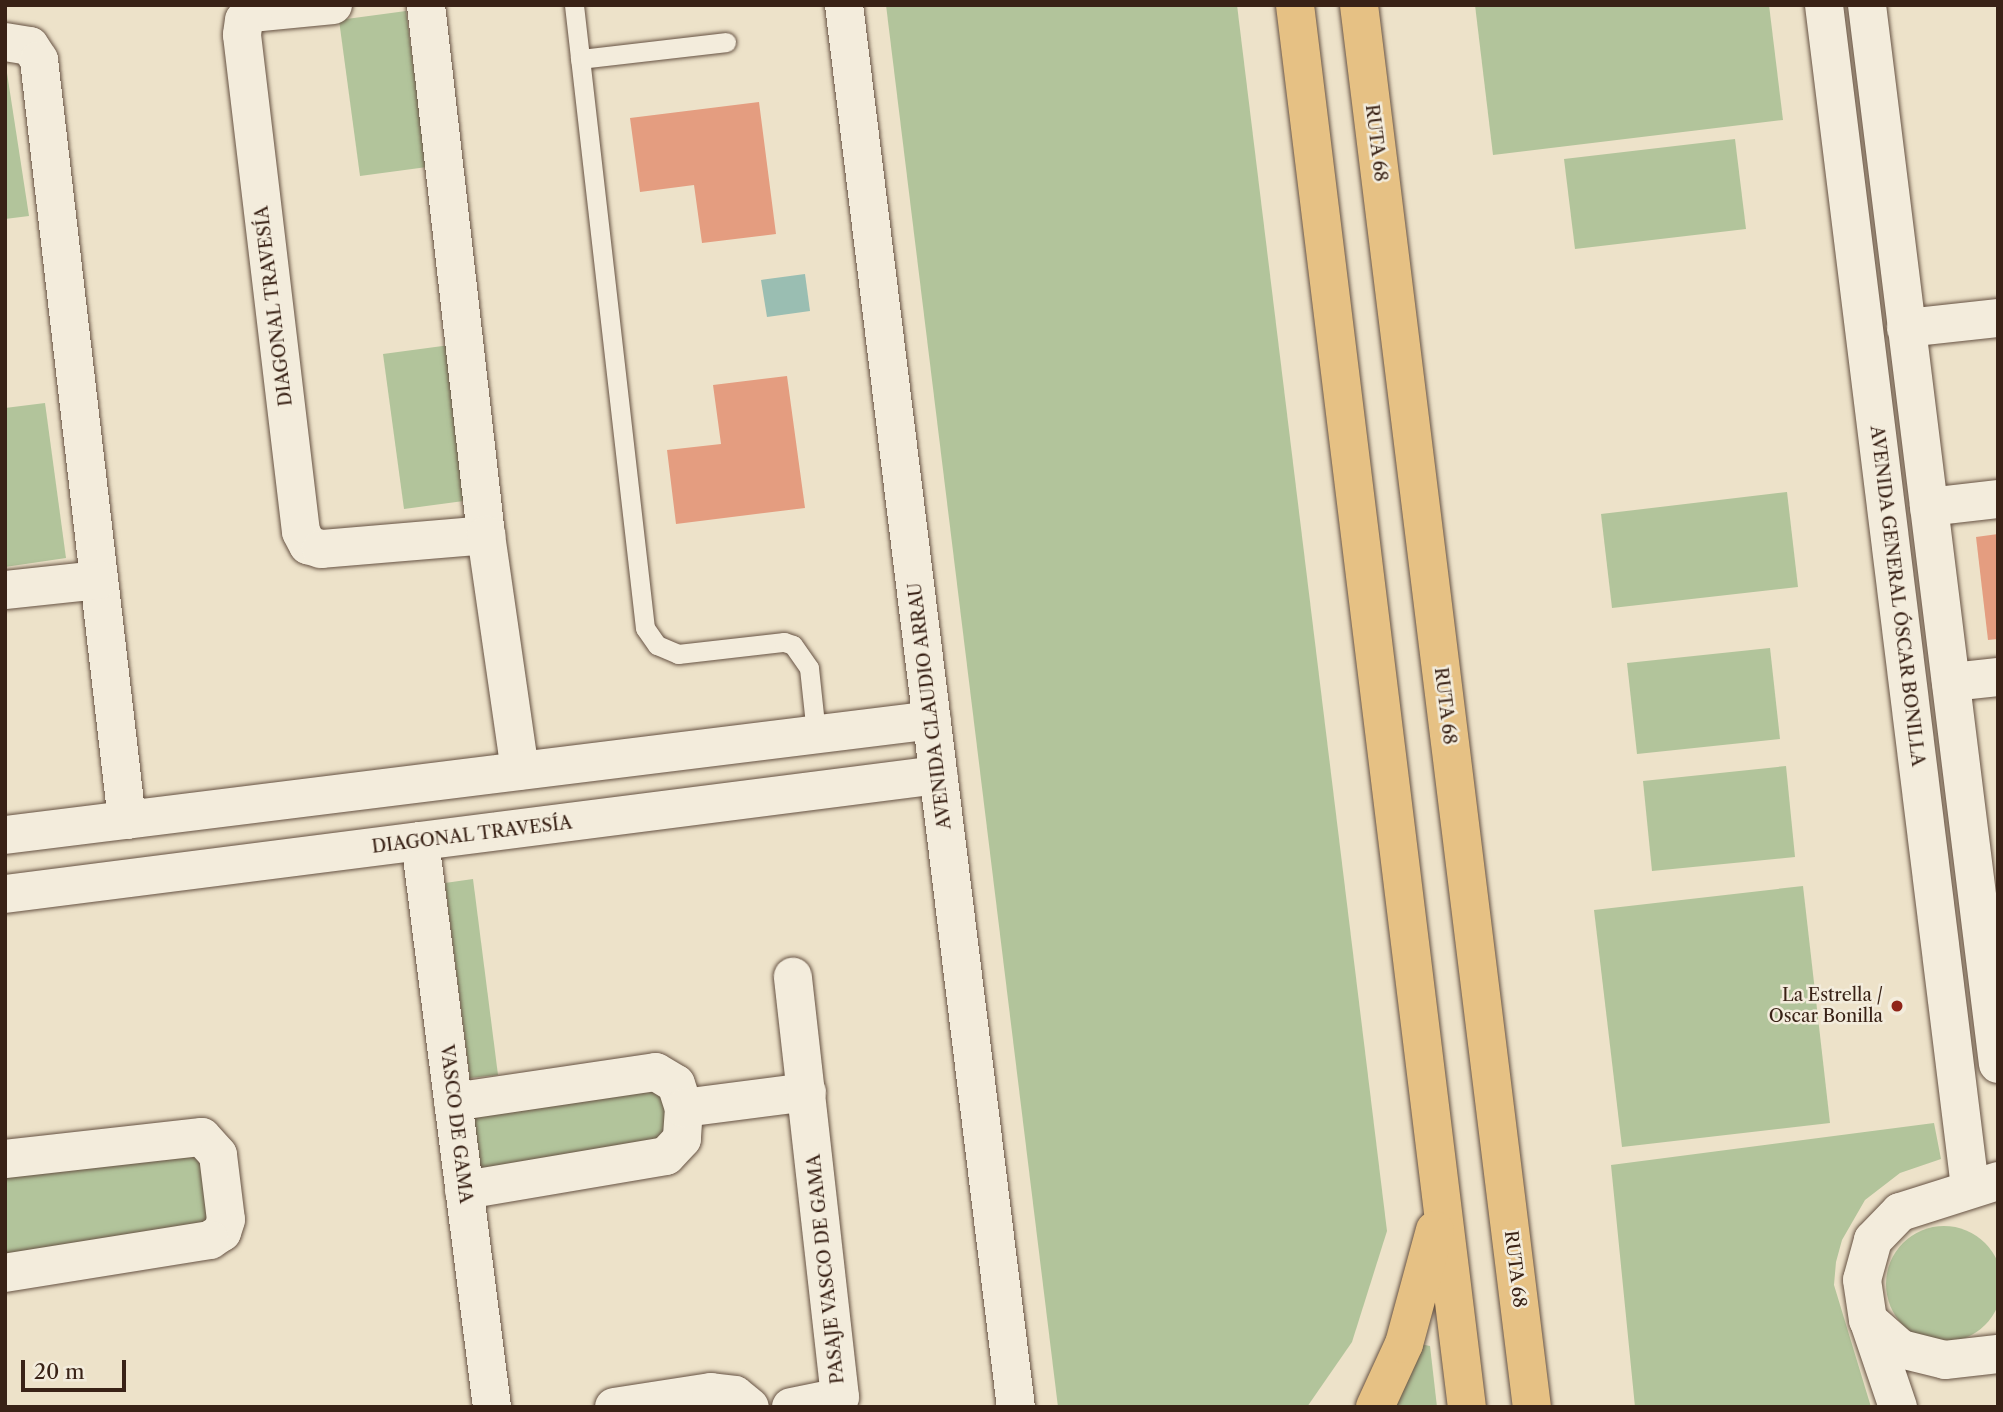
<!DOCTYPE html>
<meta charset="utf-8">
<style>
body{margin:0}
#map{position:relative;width:2003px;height:1412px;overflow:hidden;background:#ede2c9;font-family:"Libre Caslon Text",serif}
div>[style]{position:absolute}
.green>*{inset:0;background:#b2c49b}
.round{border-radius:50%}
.water>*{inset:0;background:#9abeb2}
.building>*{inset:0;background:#e49d80}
.roads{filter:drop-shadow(0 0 2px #665243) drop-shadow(0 0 2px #665243)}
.service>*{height:19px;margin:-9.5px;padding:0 9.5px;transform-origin:9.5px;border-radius:9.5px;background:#f3ecdc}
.minor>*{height:38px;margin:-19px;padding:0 19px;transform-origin:19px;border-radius:19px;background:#f3ecdc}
.tertiary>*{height:38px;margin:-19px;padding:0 19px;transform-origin:19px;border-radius:19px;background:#f3ecdc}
.secondary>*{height:38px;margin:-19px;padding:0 19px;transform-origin:19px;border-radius:19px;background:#f3ecdc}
.motorway>*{height:38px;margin:-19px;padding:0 19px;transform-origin:19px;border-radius:19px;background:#e6c184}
.dots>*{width:19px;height:19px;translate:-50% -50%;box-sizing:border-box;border:4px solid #f3ecdc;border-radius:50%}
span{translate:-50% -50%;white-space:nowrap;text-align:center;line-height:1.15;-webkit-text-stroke:5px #f3ecdc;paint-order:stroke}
.street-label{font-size:18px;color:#392216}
.poi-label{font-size:18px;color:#392216}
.right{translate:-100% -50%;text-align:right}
.frame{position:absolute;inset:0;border:7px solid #392216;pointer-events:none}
.scale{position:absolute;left:21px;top:1360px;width:105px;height:32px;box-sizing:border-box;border:4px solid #392216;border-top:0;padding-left:9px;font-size:21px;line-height:24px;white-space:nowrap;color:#392216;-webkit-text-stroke:5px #f3ecdc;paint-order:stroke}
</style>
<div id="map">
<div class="green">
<div style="clip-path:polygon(886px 5px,1237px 5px,1387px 1231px,1352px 1342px,1307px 1407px,1058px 1407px)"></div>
<div style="clip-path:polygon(1475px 5px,1769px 5px,1783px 120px,1493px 155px)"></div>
<div style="clip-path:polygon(406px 11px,427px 167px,360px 176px,339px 20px)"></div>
<div style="clip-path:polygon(5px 60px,29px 216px,5px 219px)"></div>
<div style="clip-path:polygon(1735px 139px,1746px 229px,1575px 249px,1564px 159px)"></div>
<div style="clip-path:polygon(450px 345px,471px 500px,404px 509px,383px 354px)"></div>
<div style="clip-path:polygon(45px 403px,66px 558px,5px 567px,5px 408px)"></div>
<div style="clip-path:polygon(1787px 492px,1798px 587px,1612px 608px,1601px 514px)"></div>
<div style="clip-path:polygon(1770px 648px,1780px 739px,1637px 754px,1627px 663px)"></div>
<div style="clip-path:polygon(1786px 766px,1795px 857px,1652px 871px,1643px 781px)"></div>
<div style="clip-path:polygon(473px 879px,498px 1075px,470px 1078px,445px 883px)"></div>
<div style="clip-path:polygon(1803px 886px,1830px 1123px,1622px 1147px,1594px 910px)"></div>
<div style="clip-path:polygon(661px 1091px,672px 1123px,660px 1143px,475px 1170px,466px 1110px)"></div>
<div style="clip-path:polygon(1934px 1123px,1941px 1159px,1900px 1173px,1865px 1200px,1842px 1240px,1836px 1262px,1834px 1285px,1871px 1407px,1635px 1407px,1611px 1165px)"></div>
<div style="clip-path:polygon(195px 1141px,220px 1221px,5px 1264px,5px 1164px)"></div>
<div class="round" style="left:1886px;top:1226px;width:116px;height:116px"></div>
<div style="clip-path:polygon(1420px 1344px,1430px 1346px,1437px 1407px,1389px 1407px)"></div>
</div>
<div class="water">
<div style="clip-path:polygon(805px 274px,810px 311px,767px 317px,761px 280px)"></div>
</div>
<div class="building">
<div style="clip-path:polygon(759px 102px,776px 234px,702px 243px,694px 185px,640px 192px,630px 118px)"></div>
<div style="clip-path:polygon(787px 376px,805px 508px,676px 524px,667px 450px,721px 444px,713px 385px)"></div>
<div style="clip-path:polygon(1998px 534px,1998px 639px,1988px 640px,1976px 537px)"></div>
</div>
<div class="roads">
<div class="service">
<div style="left:574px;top:5px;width:627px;rotate:83.5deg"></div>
<div style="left:645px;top:628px;width:21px;rotate:55deg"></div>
<div style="left:657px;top:645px;width:23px;rotate:23deg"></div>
<div style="left:678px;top:654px;width:107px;rotate:-6.5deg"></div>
<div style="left:784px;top:642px;width:9px;rotate:18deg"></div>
<div style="left:793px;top:645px;width:28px;rotate:55deg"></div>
<div style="left:809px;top:668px;width:66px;rotate:83.9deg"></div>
<div style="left:580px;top:59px;width:147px;rotate:-6.6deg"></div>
</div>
<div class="minor">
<div style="left:333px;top:5px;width:80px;rotate:174.3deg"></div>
<div style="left:253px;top:13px;width:11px;rotate:142deg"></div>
<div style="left:244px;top:20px;width:15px;rotate:98deg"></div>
<div style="left:242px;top:35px;width:500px;rotate:83.23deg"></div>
<div style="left:301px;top:532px;width:15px;rotate:62deg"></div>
<div style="left:308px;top:545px;width:14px;rotate:17deg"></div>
<div style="left:321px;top:549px;width:166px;rotate:-4.8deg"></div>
<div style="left:426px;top:5px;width:533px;rotate:83.54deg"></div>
<div style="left:486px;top:535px;width:238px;rotate:81.8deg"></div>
<div style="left:5px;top:42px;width:25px;rotate:9deg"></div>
<div style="left:30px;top:46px;width:17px;rotate:57deg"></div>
<div style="left:39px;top:60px;width:765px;rotate:83.4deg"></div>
<div style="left:1906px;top:328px;width:93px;rotate:-6.2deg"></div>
<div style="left:1929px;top:507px;width:69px;rotate:-6.6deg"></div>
<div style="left:5px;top:590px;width:94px;rotate:-6.1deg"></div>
<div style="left:1951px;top:682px;width:47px;rotate:-6.1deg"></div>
<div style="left:420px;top:841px;width:571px;rotate:82.75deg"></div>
<div style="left:453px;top:1102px;width:205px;rotate:-8.4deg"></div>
<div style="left:656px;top:1072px;width:23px;rotate:31deg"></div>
<div style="left:676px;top:1084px;width:25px;rotate:72deg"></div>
<div style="left:684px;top:1108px;width:31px;rotate:94deg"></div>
<div style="left:682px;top:1139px;width:23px;rotate:133deg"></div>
<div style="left:666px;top:1156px;width:205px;rotate:170.4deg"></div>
<div style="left:684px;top:1108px;width:124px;rotate:-7.4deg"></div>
<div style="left:5px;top:1159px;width:198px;rotate:-6.4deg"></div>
<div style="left:202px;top:1137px;width:24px;rotate:48deg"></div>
<div style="left:218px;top:1155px;width:65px;rotate:83deg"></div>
<div style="left:226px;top:1220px;width:13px;rotate:108deg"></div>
<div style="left:222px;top:1232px;width:14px;rotate:146deg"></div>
<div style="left:210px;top:1240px;width:208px;rotate:170.9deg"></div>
<div style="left:614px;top:1407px;width:98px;rotate:-8.8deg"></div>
<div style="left:711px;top:1392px;width:24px;rotate:7deg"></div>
<div style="left:735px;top:1395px;width:19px;rotate:39deg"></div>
<div style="left:791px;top:1407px;width:50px;rotate:-11.5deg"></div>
<div style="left:840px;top:1397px;width:423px;rotate:-96.4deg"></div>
</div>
<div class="tertiary">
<div style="left:844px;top:5px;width:1413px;rotate:83.01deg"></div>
<div style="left:5px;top:835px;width:934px;rotate:-7.07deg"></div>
<div style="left:5px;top:894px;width:941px;rotate:-7.27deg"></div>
</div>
<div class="secondary">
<div style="left:1824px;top:5px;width:1192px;rotate:82.96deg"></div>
<div style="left:1867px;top:5px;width:1067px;rotate:82.95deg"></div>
<div style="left:1998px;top:1181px;width:103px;rotate:162.4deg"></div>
<div style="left:1900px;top:1212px;width:39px;rotate:134deg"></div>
<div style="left:1873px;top:1240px;width:41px;rotate:105.4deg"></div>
<div style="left:1862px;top:1280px;width:40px;rotate:81.5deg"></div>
<div style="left:1868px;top:1320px;width:44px;rotate:41.3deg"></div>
<div style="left:1901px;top:1349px;width:45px;rotate:14deg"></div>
<div style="left:1945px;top:1360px;width:53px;rotate:-6.5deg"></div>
<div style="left:1869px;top:1322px;width:90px;rotate:71.2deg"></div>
</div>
<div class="motorway">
<div style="left:1295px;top:5px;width:1413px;rotate:83.01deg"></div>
<div style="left:1359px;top:5px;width:1413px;rotate:82.97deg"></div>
<div style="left:1375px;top:1407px;width:69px;rotate:-65.3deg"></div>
<div style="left:1404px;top:1344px;width:118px;rotate:-74.8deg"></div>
</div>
</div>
<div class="dots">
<div style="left:1897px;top:1006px;background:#8f2418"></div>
</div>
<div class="street-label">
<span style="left:1376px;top:143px;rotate:83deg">RUTA 68</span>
<span style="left:274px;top:306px;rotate:-97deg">DIAGONAL TRAVESÍA</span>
<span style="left:1897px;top:596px;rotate:83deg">AVENIDA GENERAL ÓSCAR BONILLA</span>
<span style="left:930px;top:706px;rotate:-97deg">AVENIDA CLAUDIO ARRAU</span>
<span style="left:1445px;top:706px;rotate:83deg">RUTA 68</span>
<span style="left:472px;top:835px;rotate:-7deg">DIAGONAL TRAVESÍA</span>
<span style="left:456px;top:1124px;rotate:83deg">VASCO DE GAMA</span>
<span style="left:826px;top:1269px;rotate:-96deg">PASAJE VASCO DE GAMA</span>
<span style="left:1515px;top:1269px;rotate:83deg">RUTA 68</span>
</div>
<div class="poi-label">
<span class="right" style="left:1883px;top:1006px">La Estrella /<br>Oscar Bonilla</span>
</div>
<div class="frame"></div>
<div class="scale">20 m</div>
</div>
